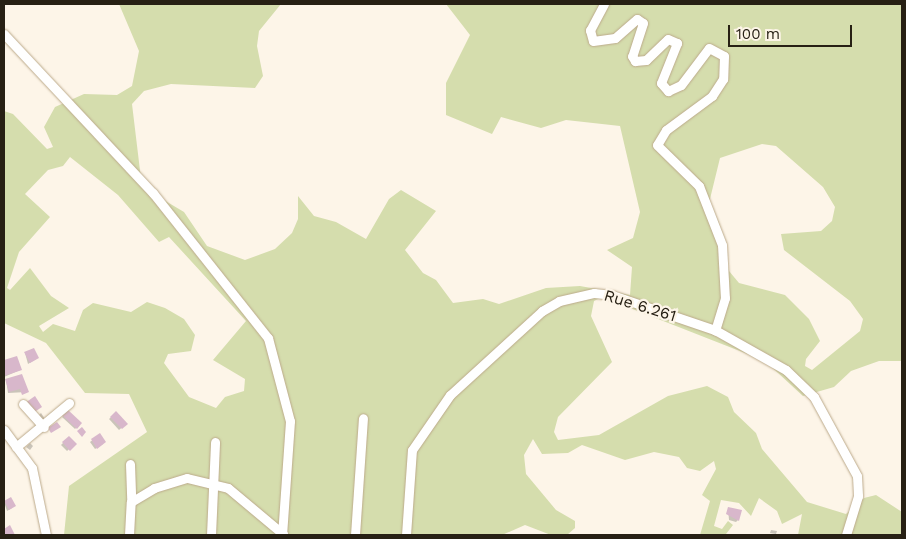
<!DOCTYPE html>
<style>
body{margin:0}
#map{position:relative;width:906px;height:539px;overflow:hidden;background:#fdf5e8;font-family:"Work Sans",sans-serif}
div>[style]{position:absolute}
.green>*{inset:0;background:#d5ddad}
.shadow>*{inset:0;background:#0003}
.building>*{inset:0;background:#d8b7cb}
.roads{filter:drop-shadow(0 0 1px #bcaa8b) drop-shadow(0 0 1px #bcaa8b)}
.minor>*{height:9px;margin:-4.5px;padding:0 4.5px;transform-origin:4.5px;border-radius:4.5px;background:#fff}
span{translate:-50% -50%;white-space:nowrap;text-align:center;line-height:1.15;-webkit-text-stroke:4.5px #fdf5e8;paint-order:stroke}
.street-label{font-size:16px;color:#272014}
.frame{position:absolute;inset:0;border:5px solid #272014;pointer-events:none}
.scale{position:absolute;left:728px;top:25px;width:124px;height:22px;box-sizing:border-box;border:2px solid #272014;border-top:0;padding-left:6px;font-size:15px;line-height:18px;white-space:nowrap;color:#272014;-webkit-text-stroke:4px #fdf5e8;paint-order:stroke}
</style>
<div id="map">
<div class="green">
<div style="clip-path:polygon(evenodd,119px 4px,281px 4px,259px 31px,257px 46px,263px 76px,255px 88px,171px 84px,144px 91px,132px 104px,142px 187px,184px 212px,207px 246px,245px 260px,275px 249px,292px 233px,298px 219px,298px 196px,314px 216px,336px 222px,366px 239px,389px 199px,401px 190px,436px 211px,405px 250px,423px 273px,436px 280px,453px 303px,483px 299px,499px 304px,546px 288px,580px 286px,630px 295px,632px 267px,607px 250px,633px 238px,640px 212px,620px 126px,566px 120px,541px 128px,501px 117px,492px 134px,446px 115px,446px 83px,470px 35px,446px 4px,902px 4px,902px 361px,879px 361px,851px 371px,834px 387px,803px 396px,765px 361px,602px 297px,594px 301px,591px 316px,612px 362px,558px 417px,554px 432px,558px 440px,599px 435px,668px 396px,707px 386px,728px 397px,734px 412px,756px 433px,762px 449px,807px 502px,846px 514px,864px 498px,876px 495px,902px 512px,902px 535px,798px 535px,802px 514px,782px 524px,777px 511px,759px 498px,751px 516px,739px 503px,721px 500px,714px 526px,722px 529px,728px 521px,733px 525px,726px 534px,700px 535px,710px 501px,702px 495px,716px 469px,714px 461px,700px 471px,687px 468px,679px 457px,654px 452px,625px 460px,582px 445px,568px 453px,542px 454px,533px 439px,524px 455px,526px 474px,556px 510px,575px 521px,575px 528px,567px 535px,551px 535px,525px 525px,502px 535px,64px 535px,69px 486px,147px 432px,129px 394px,85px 393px,46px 343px,4px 323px,4px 111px,13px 114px,47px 149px,53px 147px,44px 127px,55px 107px,84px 94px,117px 95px,132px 86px,139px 51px,119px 4px,762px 144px,776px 146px,823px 187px,835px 207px,832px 221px,821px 231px,781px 234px,784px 250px,850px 301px,863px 319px,860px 331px,812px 370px,805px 366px,806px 359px,820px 341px,809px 319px,785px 295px,739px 283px,729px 271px,719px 223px,709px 203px,720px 158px,762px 144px,119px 4px,70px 157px,118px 195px,159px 242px,169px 237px,246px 321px,213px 360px,245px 379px,244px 391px,225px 397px,216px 408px,189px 397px,164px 363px,168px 354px,191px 351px,195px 335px,184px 319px,165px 308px,147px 302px,131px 312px,93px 303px,83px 310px,75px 331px,53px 324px,43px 332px,39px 326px,69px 308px,51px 296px,30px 268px,10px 290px,7px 288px,19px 252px,50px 217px,25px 194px,48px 170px,63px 166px,70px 157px)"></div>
</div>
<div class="shadow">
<div style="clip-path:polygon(25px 353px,36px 359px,28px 364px)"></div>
<div style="clip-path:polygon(16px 357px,20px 370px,4px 377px,4px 361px)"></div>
<div style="clip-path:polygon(6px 380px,27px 392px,8px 393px)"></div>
<div style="clip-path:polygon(67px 411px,81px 423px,75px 429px,62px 417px)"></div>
<div style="clip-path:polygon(41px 413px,47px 422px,43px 425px,38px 416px)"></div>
<div style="clip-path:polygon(116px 413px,126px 424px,119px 430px,109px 419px)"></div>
<div style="clip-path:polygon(99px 435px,103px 444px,95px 449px,90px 442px)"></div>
<div style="clip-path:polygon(69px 437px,75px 444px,67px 451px,61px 445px)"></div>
<div style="clip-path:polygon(30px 443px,33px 446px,30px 450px,26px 447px)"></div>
<div style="clip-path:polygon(10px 499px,12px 508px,7px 511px,4px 502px)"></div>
<div style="clip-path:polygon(728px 508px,738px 520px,736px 522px,729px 520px)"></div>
<div style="clip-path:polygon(771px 530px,777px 531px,776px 534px,770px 533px)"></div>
</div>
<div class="building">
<div style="clip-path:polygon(34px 348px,39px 358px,30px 363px,24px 352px)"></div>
<div style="clip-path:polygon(17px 356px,22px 370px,4px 376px,4px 360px)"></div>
<div style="clip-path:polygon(22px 374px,29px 392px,22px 395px,20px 389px,9px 392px,5px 379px)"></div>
<div style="clip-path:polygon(35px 396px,42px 407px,33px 413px,25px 403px)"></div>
<div style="clip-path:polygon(67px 409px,82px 423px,77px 429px,62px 415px)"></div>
<div style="clip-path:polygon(116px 411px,128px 424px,122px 429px,110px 417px)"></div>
<div style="clip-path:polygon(57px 422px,61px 427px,51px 433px,48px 428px)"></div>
<div style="clip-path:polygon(82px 427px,86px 432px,82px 437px,77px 431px)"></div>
<div style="clip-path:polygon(100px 433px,106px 442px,97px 449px,91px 439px)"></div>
<div style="clip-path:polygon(69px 436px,77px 444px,70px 451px,62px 442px)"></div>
<div style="clip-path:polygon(11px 497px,16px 506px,9px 510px,4px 501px)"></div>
<div style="clip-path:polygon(728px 507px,742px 510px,739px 521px,726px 514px)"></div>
<div style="clip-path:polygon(10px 525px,15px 535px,4px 535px,4px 529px)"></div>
</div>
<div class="roads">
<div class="minor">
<div style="left:604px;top:4px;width:30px;rotate:118deg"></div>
<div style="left:590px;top:30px;width:11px;rotate:75deg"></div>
<div style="left:593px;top:41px;width:22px;rotate:-8deg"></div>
<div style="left:615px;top:38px;width:29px;rotate:-41deg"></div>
<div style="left:637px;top:19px;width:7px;rotate:34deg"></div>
<div style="left:643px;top:23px;width:35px;rotate:108deg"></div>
<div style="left:632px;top:56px;width:6px;rotate:59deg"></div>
<div style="left:635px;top:61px;width:11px;rotate:-5deg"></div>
<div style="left:646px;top:60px;width:30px;rotate:-44deg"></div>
<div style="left:668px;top:39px;width:10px;rotate:24deg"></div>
<div style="left:677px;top:43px;width:43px;rotate:111.8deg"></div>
<div style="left:661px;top:83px;width:11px;rotate:49deg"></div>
<div style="left:668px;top:91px;width:14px;rotate:-25deg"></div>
<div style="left:681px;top:85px;width:46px;rotate:-52.9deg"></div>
<div style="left:709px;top:48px;width:17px;rotate:28deg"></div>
<div style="left:724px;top:56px;width:23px;rotate:92deg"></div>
<div style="left:723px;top:79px;width:20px;rotate:123deg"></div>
<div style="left:712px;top:96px;width:57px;rotate:143.5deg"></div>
<div style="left:666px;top:130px;width:17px;rotate:121deg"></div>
<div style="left:657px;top:145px;width:59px;rotate:44.3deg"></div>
<div style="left:699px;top:186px;width:63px;rotate:68.7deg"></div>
<div style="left:722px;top:245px;width:53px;rotate:86.8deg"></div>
<div style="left:725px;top:298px;width:34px;rotate:107deg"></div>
<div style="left:4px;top:34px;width:218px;rotate:46.9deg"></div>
<div style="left:153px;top:193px;width:185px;rotate:51.6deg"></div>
<div style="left:268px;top:338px;width:86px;rotate:75.2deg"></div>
<div style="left:290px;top:421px;width:114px;rotate:94deg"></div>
<div style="left:23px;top:404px;width:31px;rotate:48deg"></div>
<div style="left:4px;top:430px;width:47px;rotate:53.6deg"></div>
<div style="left:32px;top:468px;width:68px;rotate:78.2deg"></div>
<div style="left:16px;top:447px;width:69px;rotate:-39.7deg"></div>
<div style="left:130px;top:464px;width:38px;rotate:88deg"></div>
<div style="left:129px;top:535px;width:33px;rotate:-87deg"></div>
<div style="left:131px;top:502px;width:27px;rotate:-31deg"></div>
<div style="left:154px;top:488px;width:34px;rotate:-17deg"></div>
<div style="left:187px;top:478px;width:42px;rotate:13.7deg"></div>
<div style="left:228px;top:488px;width:72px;rotate:39.9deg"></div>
<div style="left:211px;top:535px;width:93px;rotate:-87.5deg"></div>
<div style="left:355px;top:535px;width:117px;rotate:-86.1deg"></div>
<div style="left:406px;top:535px;width:85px;rotate:-86deg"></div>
<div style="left:412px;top:450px;width:67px;rotate:-55.4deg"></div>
<div style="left:450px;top:395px;width:125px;rotate:-42.4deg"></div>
<div style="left:542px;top:311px;width:20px;rotate:-30deg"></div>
<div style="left:559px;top:301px;width:36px;rotate:-13deg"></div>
<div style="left:594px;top:293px;width:18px;rotate:6deg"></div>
<div style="left:612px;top:295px;width:109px;rotate:18.8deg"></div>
<div style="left:715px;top:330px;width:81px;rotate:29.4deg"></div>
<div style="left:786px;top:370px;width:39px;rotate:44deg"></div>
<div style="left:814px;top:397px;width:90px;rotate:61.4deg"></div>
<div style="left:857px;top:476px;width:20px;rotate:87deg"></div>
<div style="left:858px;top:496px;width:41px;rotate:107.1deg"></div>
</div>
</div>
<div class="street-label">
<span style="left:640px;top:306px;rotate:17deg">Rue 6.261</span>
</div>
<div class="frame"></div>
<div class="scale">100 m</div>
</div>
